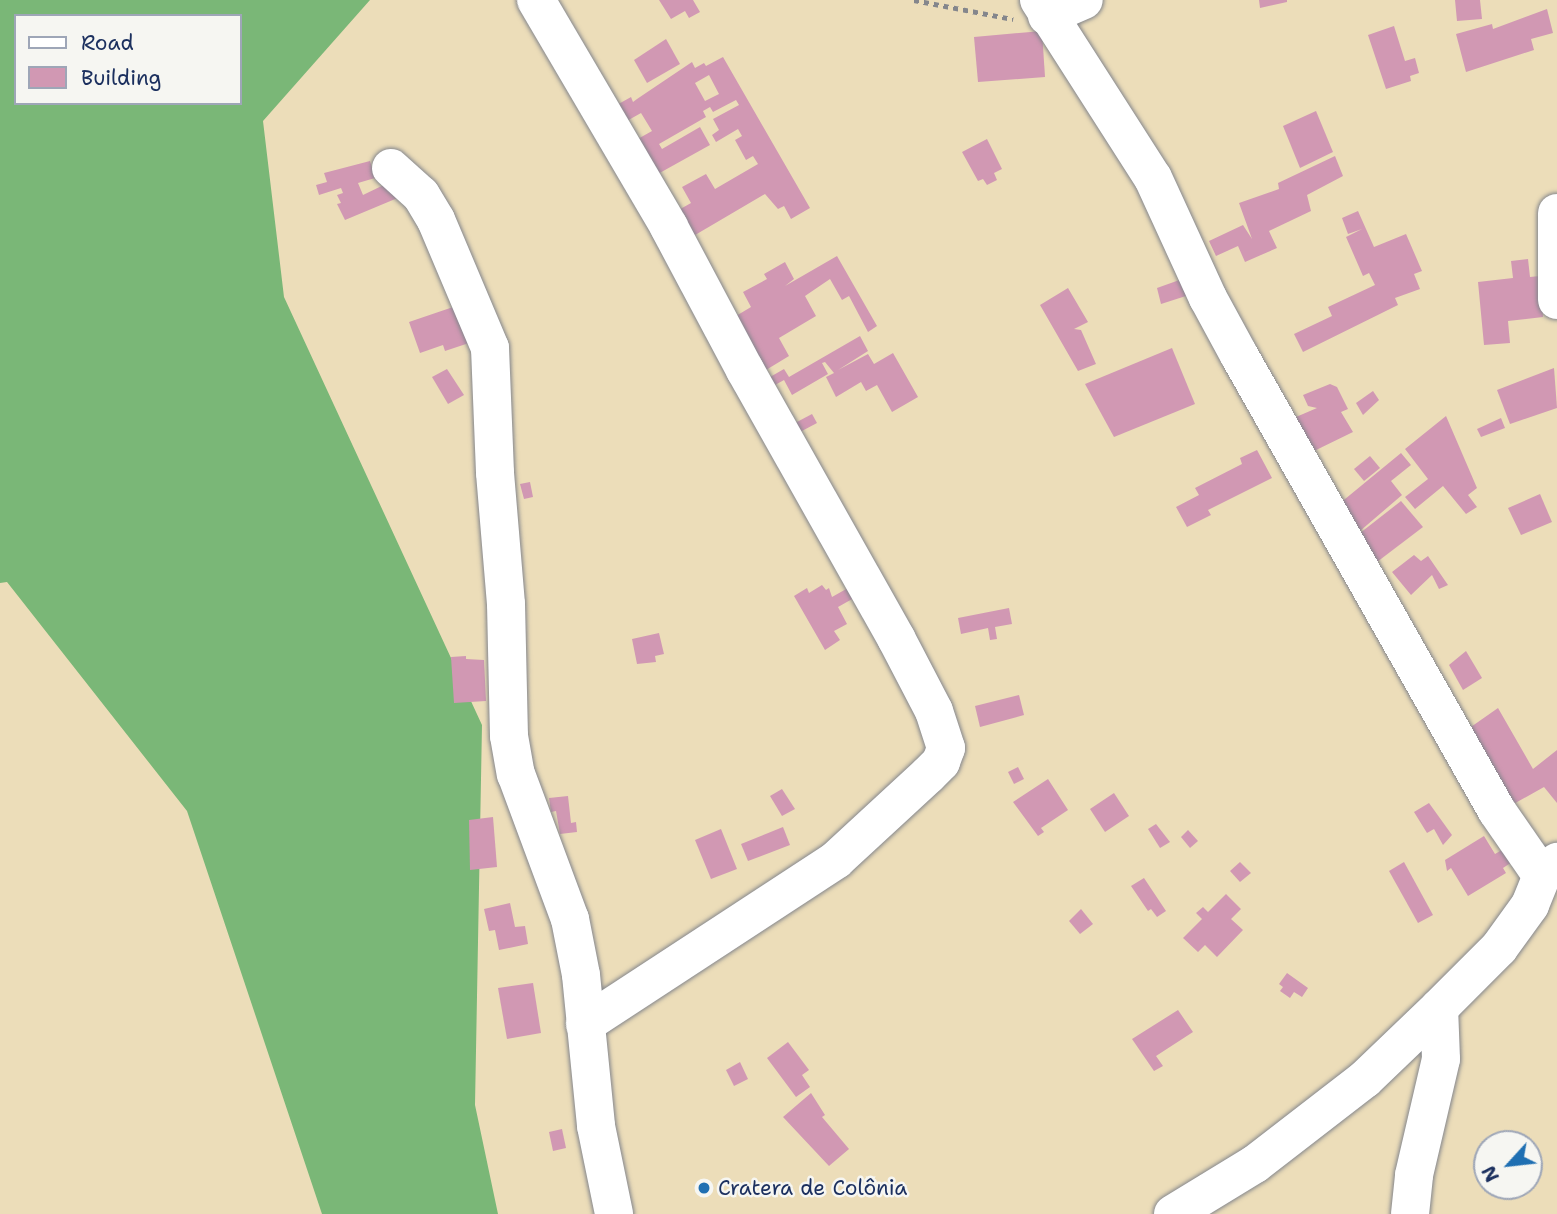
<!DOCTYPE html>
<meta charset="utf-8">
<style>
body{margin:0}
#map{position:relative;width:1557px;height:1214px;overflow:hidden;background:#ecddb9;font-family:"Shantell Sans",sans-serif}
div>[style]{position:absolute}
.forest>*{inset:0;background:#7ab777}
.building>*{inset:0;background:#d198b3}
.path>*{height:4.5px;margin-top:-2.25px;transform-origin:0;background:repeating-linear-gradient(90deg,#84868c 0 5px,transparent 0 10px)}
.roads{filter:drop-shadow(0 0 2px #84868c) drop-shadow(0 0 2px #84868c)}
.minor>*{height:38px;margin:-19px;padding:0 19px;transform-origin:19px;border-radius:19px;background:#fff}
.dots>*{width:19px;height:19px;translate:-50% -50%;box-sizing:border-box;border:4px solid #f6f6f2;border-radius:50%}
span{translate:-50% -50%;white-space:nowrap;text-align:center;line-height:1.15;-webkit-text-stroke:5px #f6f6f2;paint-order:stroke}
.poi-label{font-size:21px;color:#1b2f5e}
.left{translate:0 -50%;text-align:left}
.legend{position:absolute;left:14px;top:14px;width:228px;height:91px;box-sizing:border-box;background:#f6f6f2;border:2px solid #9ea6b7;margin:0;padding:9px 12px;list-style:none;font-size:21px;color:#1b2f5e}
.legend li{display:flex;align-items:center;gap:14px;height:35px}
.legend b{width:35px;border:2px solid #9ea6b7}
.north{position:absolute;left:1473px;top:1130px;width:70px;height:70px;box-sizing:border-box;background:#f6f6f2;border:2px solid #9ea6b7;border-radius:50%;rotate:243deg;font-size:19px;font-weight:700;line-height:28px;text-align:center;color:#1b2f5e}
.north::after{content:'';display:block;margin:auto;width:24px;height:32px;background:#1f6fb2;clip-path:polygon(50% 0,100% 100%,50% 72%,0 100%)}
</style>
<div id="map">
<div class="forest">
<div style="clip-path:polygon(evenodd,0 0,370px 0,263px 121px,284px 297px,482px 725px,475px 1105px,498px 1214px,322px 1214px,187px 811px,7px 582px,0 583px,0 0,16px 16px,240px 16px,240px 103px,16px 103px,16px 16px)"></div>
</div>
<div class="building">
<div style="clip-path:polygon(659px 0,693px 0,700px 12px,689px 18px,685px 11px,671px 19px)"></div>
<div style="clip-path:polygon(1259px 0,1287px 0,1287px 2px,1260px 8px)"></div>
<div style="clip-path:polygon(1455px 0,1480px 0,1482px 19px,1457px 21px)"></div>
<div style="clip-path:polygon(1547px 9px,1553px 33px,1531px 39px,1534px 50px,1466px 72px,1456px 34px,1492px 24px,1493px 29px)"></div>
<div style="clip-path:polygon(1394px 26px,1405px 61px,1415px 58px,1419px 73px,1410px 76px,1411px 81px,1386px 89px,1368px 35px)"></div>
<div style="clip-path:polygon(1042px 31px,1045px 77px,978px 82px,974px 37px)"></div>
<div style="clip-path:polygon(666px 39px,680px 64px,647px 83px,634px 60px)"></div>
<div style="clip-path:polygon(evenodd,723px 57px,810px 208px,791px 219px,784px 206px,778px 209px,765px 194px,690px 238px,675px 212px,691px 203px,682px 187px,706px 174px,715px 189px,758px 164px,753px 156px,746px 160px,735px 140px,742px 136px,738px 129px,716px 142px,712px 135px,719px 130px,713px 119px,739px 105px,736px 100px,713px 112px,710px 107px,703px 111px,706px 117px,659px 144px,662px 149px,700px 127px,710px 145px,656px 175px,636px 140px,652px 131px,641px 113px,625px 122px,615px 106px,631px 97px,633px 102px,637px 99px,692px 62px,695px 68px,704px 63px,706px 66px,723px 57px,709px 75px,719px 94px,705px 101px,695px 83px,709px 75px)"></div>
<div style="clip-path:polygon(1316px 111px,1333px 152px,1300px 168px,1283px 126px)"></div>
<div style="clip-path:polygon(987px 139px,1002px 169px,994px 173px,997px 180px,987px 185px,983px 179px,978px 181px,962px 152px)"></div>
<div style="clip-path:polygon(1335px 156px,1343px 176px,1307px 195px,1311px 211px,1269px 231px,1277px 248px,1245px 262px,1238px 246px,1216px 256px,1209px 241px,1243px 225px,1252px 239px,1239px 203px,1279px 189px,1278px 183px)"></div>
<div style="clip-path:polygon(370px 161px,375px 178px,358px 183px,363px 195px,392px 181px,400px 197px,345px 220px,337px 204px,341px 203px,337px 195px,343px 193px,341px 188px,319px 195px,316px 185px,327px 182px,324px 173px)"></div>
<div style="clip-path:polygon(1358px 211px,1374px 247px,1406px 234px,1422px 271px,1414px 274px,1420px 289px,1395px 298px,1398px 305px,1303px 352px,1294px 334px,1332px 316px,1328px 307px,1375px 285px,1369px 273px,1363px 276px,1346px 237px,1362px 229px,1348px 234px,1342px 218px)"></div>
<div style="clip-path:polygon(837px 256px,877px 326px,868px 332px,849px 296px,842px 300px,830px 279px,805px 296px,816px 316px,779px 338px,789px 356px,766px 370px,736px 316px,751px 307px,743px 292px,767px 279px,764px 274px,785px 262px,794px 279px,785px 286px)"></div>
<div style="clip-path:polygon(1528px 259px,1530px 277px,1540px 276px,1543px 317px,1508px 321px,1510px 343px,1484px 345px,1478px 282px,1513px 278px,1511px 261px)"></div>
<div style="clip-path:polygon(1185px 278px,1189px 295px,1161px 304px,1157px 288px)"></div>
<div style="clip-path:polygon(1068px 288px,1088px 322px,1074px 329px,1081px 330px,1096px 364px,1078px 371px,1040px 305px)"></div>
<div style="clip-path:polygon(459px 305px,472px 342px,445px 351px,443px 345px,420px 353px,409px 322px)"></div>
<div style="clip-path:polygon(860px 336px,868px 351px,838px 370px,868px 354px,874px 364px,893px 353px,918px 397px,892px 412px,877px 385px,866px 391px,861px 382px,836px 397px,826px 377px,834px 373px,825px 362px,822px 363px,828px 374px,792px 395px,784px 380px,775px 385px,770px 377px,784px 369px,789px 377px)"></div>
<div style="clip-path:polygon(1172px 348px,1195px 404px,1114px 437px,1085px 384px)"></div>
<div style="clip-path:polygon(1554px 368px,1557px 408px,1510px 424px,1497px 390px)"></div>
<div style="clip-path:polygon(447px 369px,464px 395px,448px 404px,432px 377px)"></div>
<div style="clip-path:polygon(1330px 384px,1337px 387px,1348px 409px,1341px 412px,1353px 432px,1312px 452px,1296px 417px,1317px 408px,1308px 406px,1303px 395px)"></div>
<div style="clip-path:polygon(1373px 391px,1379px 400px,1363px 415px,1356px 403px)"></div>
<div style="clip-path:polygon(812px 414px,817px 423px,800px 432px,795px 423px)"></div>
<div style="clip-path:polygon(1446px 416px,1477px 488px,1468px 495px,1477px 507px,1466px 514px,1443px 486px,1415px 509px,1405px 497px,1428px 479px,1405px 449px)"></div>
<div style="clip-path:polygon(1501px 418px,1505px 428px,1481px 437px,1477px 429px)"></div>
<div style="clip-path:polygon(1257px 450px,1272px 478px,1208px 510px,1211px 515px,1187px 527px,1176px 507px,1199px 495px,1195px 488px,1242px 464px,1240px 458px)"></div>
<div style="clip-path:polygon(1401px 453px,1411px 465px,1391px 481px,1402px 495px,1360px 531px,1339px 504px)"></div>
<div style="clip-path:polygon(1370px 456px,1380px 468px,1364px 481px,1354px 469px)"></div>
<div style="clip-path:polygon(530px 482px,533px 497px,524px 499px,520px 484px)"></div>
<div style="clip-path:polygon(1540px 494px,1552px 522px,1521px 535px,1508px 508px)"></div>
<div style="clip-path:polygon(1401px 501px,1423px 527px,1377px 562px,1355px 537px)"></div>
<div style="clip-path:polygon(1414px 555px,1421px 561px,1428px 556px,1448px 585px,1439px 589px,1432px 575px,1411px 595px,1392px 572px)"></div>
<div style="clip-path:polygon(822px 585px,826px 590px,829px 588px,832px 597px,848px 588px,854px 598px,838px 607px,847px 624px,834px 631px,840px 640px,825px 650px,794px 596px,807px 588px,809px 593px)"></div>
<div style="clip-path:polygon(1009px 608px,1012px 624px,995px 627px,997px 639px,990px 640px,988px 628px,961px 634px,958px 618px)"></div>
<div style="clip-path:polygon(659px 633px,664px 654px,655px 656px,656px 662px,637px 664px,632px 639px)"></div>
<div style="clip-path:polygon(1466px 651px,1482px 678px,1463px 690px,1449px 665px)"></div>
<div style="clip-path:polygon(466px 656px,466px 659px,484px 660px,486px 701px,454px 703px,451px 657px)"></div>
<div style="clip-path:polygon(1019px 695px,1024px 715px,980px 727px,975px 706px)"></div>
<div style="clip-path:polygon(1498px 708px,1533px 769px,1557px 750px,1557px 803px,1544px 787px,1510px 806px,1468px 729px)"></div>
<div style="clip-path:polygon(1018px 767px,1024px 779px,1014px 784px,1008px 772px)"></div>
<div style="clip-path:polygon(1048px 779px,1068px 810px,1041px 828px,1044px 832px,1038px 836px,1013px 802px)"></div>
<div style="clip-path:polygon(782px 789px,795px 809px,782px 816px,770px 796px)"></div>
<div style="clip-path:polygon(1114px 793px,1129px 816px,1105px 832px,1090px 809px)"></div>
<div style="clip-path:polygon(568px 796px,571px 823px,576px 822px,577px 832px,560px 834px,556px 811px,551px 812px,549px 798px)"></div>
<div style="clip-path:polygon(1429px 803px,1452px 835px,1443px 845px,1434px 829px,1427px 833px,1414px 812px)"></div>
<div style="clip-path:polygon(493px 817px,497px 867px,470px 870px,469px 820px)"></div>
<div style="clip-path:polygon(1156px 824px,1170px 842px,1160px 848px,1148px 829px)"></div>
<div style="clip-path:polygon(783px 827px,790px 845px,748px 861px,741px 844px)"></div>
<div style="clip-path:polygon(721px 829px,737px 869px,711px 879px,695px 840px)"></div>
<div style="clip-path:polygon(1188px 830px,1198px 841px,1190px 848px,1181px 837px)"></div>
<div style="clip-path:polygon(1484px 836px,1495px 854px,1507px 847px,1515px 860px,1503px 868px,1506px 873px,1468px 896px,1451px 868px,1447px 871px,1445px 860px)"></div>
<div style="clip-path:polygon(1240px 862px,1251px 873px,1240px 882px,1230px 871px)"></div>
<div style="clip-path:polygon(1404px 862px,1433px 915px,1418px 923px,1389px 871px)"></div>
<div style="clip-path:polygon(1144px 878px,1166px 911px,1157px 917px,1151px 909px,1148px 911px,1131px 886px)"></div>
<div style="clip-path:polygon(1226px 894px,1241px 909px,1231px 919px,1243px 930px,1217px 957px,1205px 945px,1198px 952px,1183px 938px,1202px 919px,1196px 913px,1203px 907px,1208px 912px)"></div>
<div style="clip-path:polygon(510px 903px,515px 927px,525px 926px,528px 944px,499px 950px,495px 930px,489px 931px,484px 909px)"></div>
<div style="clip-path:polygon(1081px 909px,1093px 924px,1080px 934px,1069px 921px)"></div>
<div style="clip-path:polygon(1287px 973px,1308px 988px,1302px 997px,1294px 992px,1290px 998px,1280px 991px,1283px 987px,1279px 984px)"></div>
<div style="clip-path:polygon(533px 983px,541px 1033px,507px 1039px,498px 988px)"></div>
<div style="clip-path:polygon(1178px 1010px,1193px 1032px,1156px 1056px,1163px 1066px,1154px 1071px,1132px 1039px)"></div>
<div style="clip-path:polygon(788px 1042px,809px 1070px,802px 1075px,810px 1087px,796px 1097px,767px 1058px)"></div>
<div style="clip-path:polygon(740px 1062px,748px 1079px,734px 1086px,726px 1070px)"></div>
<div style="clip-path:polygon(811px 1093px,825px 1115px,822px 1117px,849px 1149px,829px 1166px,783px 1117px)"></div>
<div style="clip-path:polygon(562px 1129px,566px 1148px,553px 1151px,549px 1132px)"></div>
</div>
<div class="path">
<div style="left:914px;top:0;width:101px;rotate:10.9deg"></div>
</div>
<div class="roads">
<div class="minor">
<div style="left:536px;top:0;width:263px;rotate:59.6deg"></div>
<div style="left:669px;top:227px;width:162px;rotate:62deg"></div>
<div style="left:745px;top:370px;width:308px;rotate:60.6deg"></div>
<div style="left:896px;top:638px;width:82px;rotate:62.5deg"></div>
<div style="left:934px;top:711px;width:39px;rotate:72deg"></div>
<div style="left:946px;top:748px;width:15px;rotate:110deg"></div>
<div style="left:941px;top:762px;width:18px;rotate:135deg"></div>
<div style="left:928px;top:775px;width:125px;rotate:137.3deg"></div>
<div style="left:836px;top:860px;width:300px;rotate:146.8deg"></div>
<div style="left:1039px;top:0;width:211px;rotate:57.4deg"></div>
<div style="left:1153px;top:178px;width:132px;rotate:65.4deg"></div>
<div style="left:1208px;top:298px;width:65px;rotate:61.5deg"></div>
<div style="left:1239px;top:355px;width:524px;rotate:60.5deg"></div>
<div style="left:1497px;top:811px;width:79px;rotate:55.3deg"></div>
<div style="left:1047px;top:16px;width:40px;rotate:-23.4deg"></div>
<div style="left:391px;top:168px;width:40px;rotate:42deg"></div>
<div style="left:421px;top:195px;width:29px;rotate:59deg"></div>
<div style="left:436px;top:220px;width:139px;rotate:67.1deg"></div>
<div style="left:490px;top:348px;width:125px;rotate:87.7deg"></div>
<div style="left:495px;top:473px;width:131px;rotate:85.2deg"></div>
<div style="left:506px;top:604px;width:132px;rotate:88.7deg"></div>
<div style="left:509px;top:736px;width:39px;rotate:80deg"></div>
<div style="left:516px;top:774px;width:155px;rotate:69.6deg"></div>
<div style="left:570px;top:919px;width:57px;rotate:78.9deg"></div>
<div style="left:581px;top:975px;width:152px;rotate:84.3deg"></div>
<div style="left:596px;top:1126px;width:90px;rotate:78.4deg"></div>
<div style="left:1557px;top:213px;width:87px;rotate:90deg"></div>
<div style="left:1173px;top:1214px;width:96px;rotate:-31.4deg"></div>
<div style="left:1255px;top:1164px;width:139px;rotate:-37.7deg"></div>
<div style="left:1365px;top:1079px;width:103px;rotate:-43.8deg"></div>
<div style="left:1410px;top:1214px;width:39px;rotate:-84deg"></div>
<div style="left:1414px;top:1175px;width:119px;rotate:-76.9deg"></div>
<div style="left:1441px;top:1059px;width:51px;rotate:-92.2deg"></div>
<div style="left:1439px;top:1008px;width:85px;rotate:-45deg"></div>
<div style="left:1499px;top:948px;width:53px;rotate:-54.2deg"></div>
<div style="left:1530px;top:905px;width:31px;rotate:-68deg"></div>
<div style="left:1542px;top:876px;width:21px;rotate:-43deg"></div>
</div>
</div>
<div class="dots">
<div style="left:704px;top:1188px;background:#1f6fb2"></div>
</div>
<div class="poi-label">
<span class="left" style="left:718px;top:1188px">Cratera de Colônia</span>
</div>
<ul class="legend">
<li><b style="height:9px;background:#fff"></b>Road</li>
<li><b style="height:19px;background:#d198b3"></b>Building</li>
</ul>
<div class="north">N</div>
</div>
